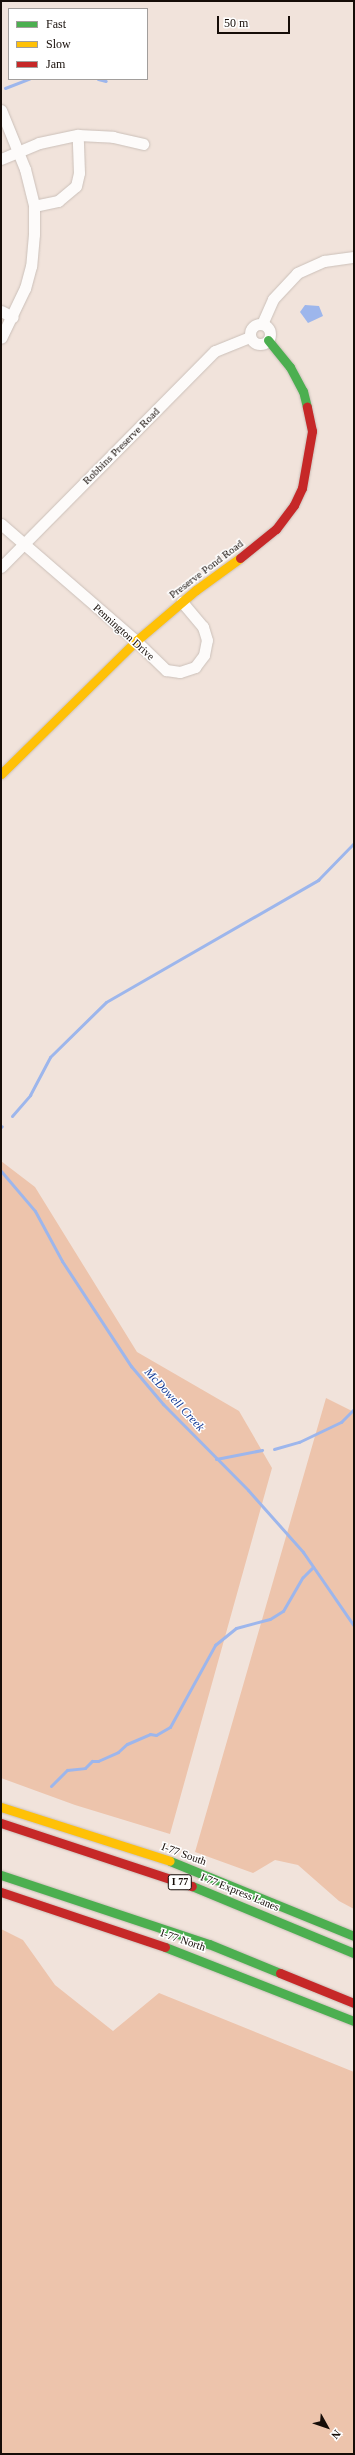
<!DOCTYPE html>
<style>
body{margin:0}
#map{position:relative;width:355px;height:2455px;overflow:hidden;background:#f1e3db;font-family:Georgia,serif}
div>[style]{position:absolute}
.green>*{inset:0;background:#edc4ac}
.water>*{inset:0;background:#9db6ec}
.stream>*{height:3px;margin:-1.5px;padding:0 1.5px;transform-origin:1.5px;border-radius:1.5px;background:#9db6ec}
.roads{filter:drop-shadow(0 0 1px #cbc0b9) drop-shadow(0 0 1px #cbc0b9)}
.street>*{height:11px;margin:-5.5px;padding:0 5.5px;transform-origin:5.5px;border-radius:5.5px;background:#fdfbfa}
.street>.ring{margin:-5.5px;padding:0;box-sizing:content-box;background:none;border:11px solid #fdfbfa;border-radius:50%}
.fast>*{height:9px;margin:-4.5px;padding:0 4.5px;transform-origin:4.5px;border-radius:4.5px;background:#4caf50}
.slow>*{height:9px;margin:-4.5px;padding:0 4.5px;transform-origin:4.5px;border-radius:4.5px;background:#ffc107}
.jam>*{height:9px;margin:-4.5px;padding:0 4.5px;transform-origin:4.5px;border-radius:4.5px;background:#c62828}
span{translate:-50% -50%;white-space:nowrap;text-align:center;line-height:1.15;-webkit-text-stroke:3px #fff;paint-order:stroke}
.shield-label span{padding:1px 3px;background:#fff;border:1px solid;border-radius:3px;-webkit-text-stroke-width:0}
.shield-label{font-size:10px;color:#160d08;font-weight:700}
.street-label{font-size:11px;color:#160d08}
.water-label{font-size:12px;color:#123995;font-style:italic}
.frame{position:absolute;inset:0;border:2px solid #160d08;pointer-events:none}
.legend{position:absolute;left:8px;top:8px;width:140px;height:72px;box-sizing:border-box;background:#fff;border:1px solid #a29e9c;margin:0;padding:5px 7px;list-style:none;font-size:12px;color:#160d08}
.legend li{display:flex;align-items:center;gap:8px;height:20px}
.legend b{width:20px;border:1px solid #a29e9c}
.north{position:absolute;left:307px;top:2407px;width:40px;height:40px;-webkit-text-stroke:3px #fff;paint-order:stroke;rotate:130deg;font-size:11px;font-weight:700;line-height:16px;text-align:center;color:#160d08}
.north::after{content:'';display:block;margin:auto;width:14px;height:18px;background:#160d08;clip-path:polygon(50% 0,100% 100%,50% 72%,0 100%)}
.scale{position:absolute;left:217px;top:16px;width:73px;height:18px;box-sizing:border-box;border:2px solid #160d08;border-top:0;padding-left:5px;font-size:12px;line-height:14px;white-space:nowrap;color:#160d08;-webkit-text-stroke:3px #fff;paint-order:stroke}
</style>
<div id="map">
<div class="green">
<div style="clip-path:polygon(1px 1161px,35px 1187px,137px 1352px,239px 1411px,272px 1468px,170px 1834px,75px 1805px,1px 1778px)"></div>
<div style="clip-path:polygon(326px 1398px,354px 1412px,354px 1909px,339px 1901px,298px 1865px,275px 1860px,253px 1873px,195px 1852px)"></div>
<div style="clip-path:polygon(1px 1929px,23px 1940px,55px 1985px,113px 2031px,159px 1993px,354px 2072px,354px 2454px,1px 2454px)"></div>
</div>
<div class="water">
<div style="clip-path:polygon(305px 305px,319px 306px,323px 316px,308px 323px,300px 312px)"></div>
</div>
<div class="stream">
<div style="left:98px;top:79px;width:8px;rotate:14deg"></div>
<div style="left:5px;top:88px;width:26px;rotate:-21deg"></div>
<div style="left:12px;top:1116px;width:28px;rotate:-49deg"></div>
<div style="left:30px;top:1095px;width:43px;rotate:-62.2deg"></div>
<div style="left:50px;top:1057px;width:78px;rotate:-44.5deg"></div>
<div style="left:106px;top:1002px;width:245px;rotate:-29.9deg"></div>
<div style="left:318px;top:880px;width:52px;rotate:-45.8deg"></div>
<div style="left:1px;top:1127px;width:1px;rotate:-45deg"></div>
<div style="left:1px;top:1171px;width:52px;rotate:49.6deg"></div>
<div style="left:35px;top:1211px;width:57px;rotate:61.6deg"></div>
<div style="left:62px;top:1261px;width:126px;rotate:56.7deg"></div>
<div style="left:131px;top:1366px;width:50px;rotate:49.9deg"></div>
<div style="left:163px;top:1404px;width:121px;rotate:45.3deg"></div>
<div style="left:248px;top:1490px;width:83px;rotate:48.4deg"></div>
<div style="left:303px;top:1552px;width:90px;rotate:55.4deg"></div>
<div style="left:274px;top:1449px;width:26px;rotate:-16deg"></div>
<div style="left:299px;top:1442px;width:47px;rotate:-25.5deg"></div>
<div style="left:341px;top:1422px;width:18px;rotate:-45deg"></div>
<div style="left:216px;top:1459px;width:47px;rotate:-11.1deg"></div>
<div style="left:51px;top:1786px;width:23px;rotate:-45deg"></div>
<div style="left:67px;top:1770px;width:18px;rotate:-6deg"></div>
<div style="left:85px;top:1768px;width:10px;rotate:-45deg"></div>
<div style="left:92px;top:1761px;width:6px"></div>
<div style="left:98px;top:1761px;width:22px;rotate:-24deg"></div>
<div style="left:118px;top:1752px;width:12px;rotate:-42deg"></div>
<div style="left:127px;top:1744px;width:25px;rotate:-23deg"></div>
<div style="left:150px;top:1734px;width:6px;rotate:9deg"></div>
<div style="left:156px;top:1735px;width:16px;rotate:-30deg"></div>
<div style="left:170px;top:1727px;width:94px;rotate:-61.2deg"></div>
<div style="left:215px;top:1645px;width:27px;rotate:-39deg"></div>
<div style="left:236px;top:1628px;width:35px;rotate:-15deg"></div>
<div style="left:270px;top:1619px;width:15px;rotate:-32deg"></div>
<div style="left:283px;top:1611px;width:39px;rotate:-60deg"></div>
<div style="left:303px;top:1577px;width:14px;rotate:-45deg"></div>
</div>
<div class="roads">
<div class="street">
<div style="left:1px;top:110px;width:64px;rotate:67.9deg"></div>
<div style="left:25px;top:169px;width:38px;rotate:76deg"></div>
<div style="left:34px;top:206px;width:28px;rotate:90deg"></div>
<div style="left:34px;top:234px;width:32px;rotate:95deg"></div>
<div style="left:31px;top:266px;width:23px;rotate:105deg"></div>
<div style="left:25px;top:288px;width:55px;rotate:115.6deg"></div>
<div style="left:1px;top:159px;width:41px;rotate:-22.8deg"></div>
<div style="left:39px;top:143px;width:40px;rotate:-12deg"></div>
<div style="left:78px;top:135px;width:35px;rotate:3deg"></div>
<div style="left:113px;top:137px;width:31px;rotate:13deg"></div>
<div style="left:34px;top:206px;width:25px;rotate:-12deg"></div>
<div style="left:58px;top:201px;width:23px;rotate:-40deg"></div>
<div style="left:76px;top:186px;width:13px;rotate:-77deg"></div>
<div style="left:79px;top:173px;width:38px;rotate:-92deg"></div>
<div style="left:1px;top:311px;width:13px;rotate:27deg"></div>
<div style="left:262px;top:324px;width:27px;rotate:-66deg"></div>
<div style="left:273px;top:299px;width:35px;rotate:-47deg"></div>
<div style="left:297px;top:273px;width:30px;rotate:-24deg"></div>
<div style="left:324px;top:261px;width:30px;rotate:-8deg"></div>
<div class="ring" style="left:250px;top:324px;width:9px;height:9px"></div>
<div style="left:1px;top:524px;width:179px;rotate:40.9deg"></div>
<div style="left:136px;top:641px;width:42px;rotate:44deg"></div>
<div style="left:166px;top:670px;width:14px;rotate:8deg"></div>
<div style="left:180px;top:672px;width:16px;rotate:-18deg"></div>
<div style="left:195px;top:667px;width:15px;rotate:-53deg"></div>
<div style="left:204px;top:655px;width:15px;rotate:-79deg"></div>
<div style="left:207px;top:640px;width:14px;rotate:-107deg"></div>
<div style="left:203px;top:627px;width:33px;rotate:-130deg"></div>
<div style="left:1px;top:567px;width:304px;rotate:-45.3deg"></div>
<div style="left:215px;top:351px;width:38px;rotate:-22deg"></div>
</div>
<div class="fast">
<div style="left:268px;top:340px;width:35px;rotate:51deg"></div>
<div style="left:290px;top:367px;width:27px;rotate:62deg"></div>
<div style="left:303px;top:391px;width:16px;rotate:76deg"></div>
<div style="left:170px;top:1861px;width:199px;rotate:22.2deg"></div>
<div style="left:1px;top:1875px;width:219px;rotate:18.4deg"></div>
<div style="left:209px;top:1944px;width:77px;rotate:22.2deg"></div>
<div style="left:192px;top:1886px;width:175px;rotate:22.5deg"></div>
<div style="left:165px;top:1947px;width:203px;rotate:21.4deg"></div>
</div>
<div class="slow">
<div style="left:1px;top:774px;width:190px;rotate:-44.6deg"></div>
<div style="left:136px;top:641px;width:79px;rotate:-40.4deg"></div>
<div style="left:196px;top:590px;width:54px;rotate:-36deg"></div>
<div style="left:1px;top:1807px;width:177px;rotate:17.7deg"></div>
</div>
<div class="jam">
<div style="left:240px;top:558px;width:46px;rotate:-38.9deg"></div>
<div style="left:276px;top:529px;width:30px;rotate:-53deg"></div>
<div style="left:294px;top:505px;width:19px;rotate:-65deg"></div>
<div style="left:302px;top:488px;width:58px;rotate:-80deg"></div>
<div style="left:312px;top:431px;width:25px;rotate:-102deg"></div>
<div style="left:1px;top:1823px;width:201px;rotate:18.3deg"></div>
<div style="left:1px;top:1892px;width:173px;rotate:18.5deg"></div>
<div style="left:280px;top:1973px;width:80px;rotate:22.1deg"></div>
</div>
</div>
<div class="shield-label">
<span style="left:180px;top:1882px">I 77</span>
</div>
<div class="street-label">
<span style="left:121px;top:446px;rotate:-45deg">Robbins Preserve Road</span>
<span style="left:206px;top:569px;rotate:-37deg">Preserve Pond Road</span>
<span style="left:124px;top:632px;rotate:42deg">Pennington Drive</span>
<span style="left:184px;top:1854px;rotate:20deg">I-77 South</span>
<span style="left:240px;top:1892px;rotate:22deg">I 77 Express Lanes</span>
<span style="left:183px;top:1940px;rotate:19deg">I-77 North</span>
</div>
<div class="water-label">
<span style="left:174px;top:1400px;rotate:47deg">McDowell Creek</span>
</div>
<div class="frame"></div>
<ul class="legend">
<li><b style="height:5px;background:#4caf50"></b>Fast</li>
<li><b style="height:5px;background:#ffc107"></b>Slow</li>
<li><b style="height:5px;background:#c62828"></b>Jam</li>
</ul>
<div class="north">N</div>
<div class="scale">50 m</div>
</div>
